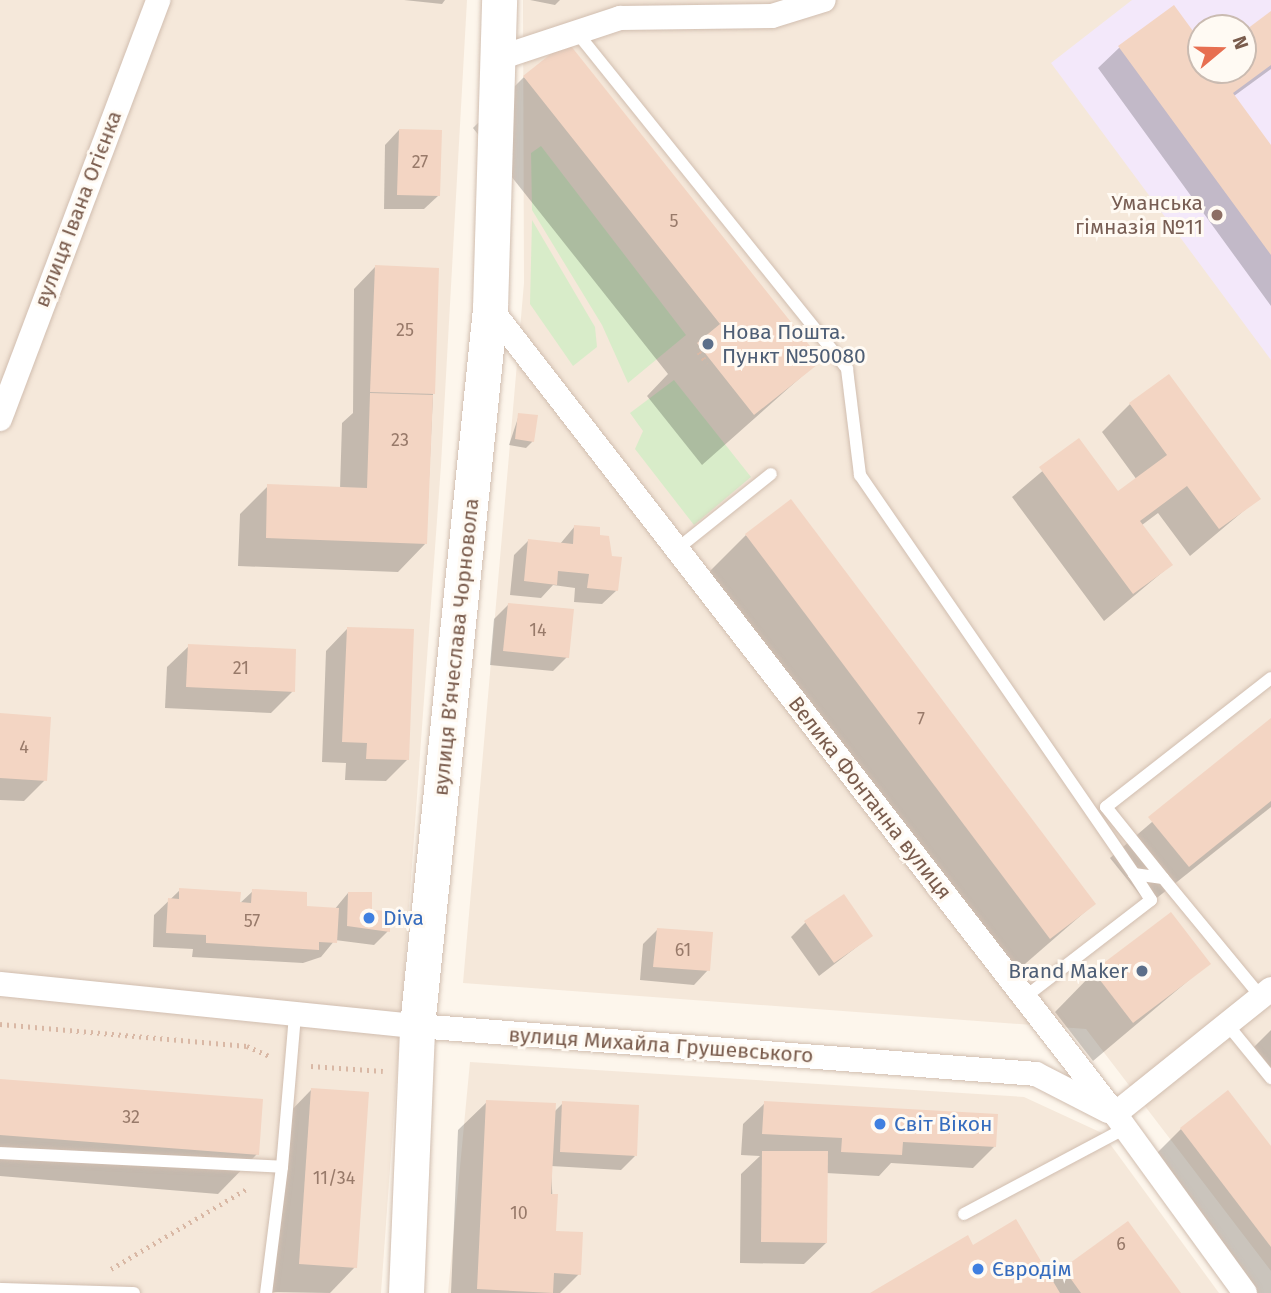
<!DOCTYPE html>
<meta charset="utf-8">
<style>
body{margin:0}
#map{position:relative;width:1271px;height:1293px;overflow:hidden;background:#fdf6ec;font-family:"Fira Sans",sans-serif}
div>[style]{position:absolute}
.residential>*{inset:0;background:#f5e8da}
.education>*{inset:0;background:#f3e8fa}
.green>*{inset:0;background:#d8ecc9}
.shadow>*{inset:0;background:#0003}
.building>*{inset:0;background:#f3d5c3}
.path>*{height:4.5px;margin-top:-2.25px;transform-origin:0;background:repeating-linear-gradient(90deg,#d9b8a5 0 2px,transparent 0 7px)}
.roads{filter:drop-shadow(0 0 2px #d1beb0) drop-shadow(0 0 2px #d1beb0)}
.lane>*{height:12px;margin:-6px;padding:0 6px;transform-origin:6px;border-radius:6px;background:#fff}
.street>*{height:24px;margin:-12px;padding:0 12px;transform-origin:12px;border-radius:12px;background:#fff}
.secondary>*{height:35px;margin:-17.5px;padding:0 17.5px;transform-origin:17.5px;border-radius:17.5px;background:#fff}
.dots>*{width:19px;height:19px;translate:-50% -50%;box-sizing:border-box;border:4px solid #fffaf3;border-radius:50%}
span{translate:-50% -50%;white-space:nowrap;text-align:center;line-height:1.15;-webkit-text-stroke:6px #fffaf3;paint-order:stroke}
.number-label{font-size:18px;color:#987a6a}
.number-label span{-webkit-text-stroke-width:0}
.education-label{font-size:21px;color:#785e54}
.right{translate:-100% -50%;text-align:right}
.street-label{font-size:21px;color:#7a5c4d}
.service-label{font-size:21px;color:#4e5e75}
.left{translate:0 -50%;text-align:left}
.shop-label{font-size:21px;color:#366cbe}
.north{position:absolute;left:1187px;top:14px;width:70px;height:70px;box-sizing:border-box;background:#fffaf3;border:2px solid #cabbb1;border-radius:50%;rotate:71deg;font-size:19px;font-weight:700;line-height:28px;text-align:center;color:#7a5c4d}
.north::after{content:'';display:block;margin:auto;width:24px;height:32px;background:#e76f51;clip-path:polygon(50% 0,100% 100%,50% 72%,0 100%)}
</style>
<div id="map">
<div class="residential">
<div style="clip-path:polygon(0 0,467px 0,441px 465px,381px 1293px,0 1293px)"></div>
<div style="clip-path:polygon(evenodd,523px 0,1271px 0,1271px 1271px,1086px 1029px,463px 983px,524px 283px,523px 0,1201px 28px,1243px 28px,1243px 70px,1201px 70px,1201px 28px)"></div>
<div style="clip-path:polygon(470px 1062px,1024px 1097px,1102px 1133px,1219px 1293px,448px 1293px)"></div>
</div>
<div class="education">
<div style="clip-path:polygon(evenodd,1132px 0,1271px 0,1271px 360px,1051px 63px,1132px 0,1201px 28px,1243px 28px,1243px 70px,1201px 70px,1201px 28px)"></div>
</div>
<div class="green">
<div style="clip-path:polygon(541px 146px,686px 335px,628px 383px,602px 325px,532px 210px,531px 153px)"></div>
<div style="clip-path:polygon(532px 220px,595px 327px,597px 347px,573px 366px,530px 304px)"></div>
<div style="clip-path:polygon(674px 380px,751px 477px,694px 525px,635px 449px,643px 431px,630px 413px)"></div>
</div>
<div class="shadow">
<div style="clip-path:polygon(404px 0,445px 0,442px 4px)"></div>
<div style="clip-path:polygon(530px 0,560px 0,555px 5px)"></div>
<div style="clip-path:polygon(1271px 13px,1271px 69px,1234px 96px,1271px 148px,1271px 306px,1098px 68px,1120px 47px,1201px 45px,1201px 70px,1243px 70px,1243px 34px)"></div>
<div style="clip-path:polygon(524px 77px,819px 361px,702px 465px,647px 396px,668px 374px,473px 128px)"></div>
<div style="clip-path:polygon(399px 130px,439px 195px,424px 209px,384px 209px,385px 145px)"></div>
<div style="clip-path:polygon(375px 267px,433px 394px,426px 543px,398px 572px,238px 566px,240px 514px,268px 486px,340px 489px,342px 423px,353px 413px,354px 289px)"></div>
<div style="clip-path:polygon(1130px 404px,1259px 498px,1190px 556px,1158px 513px,1142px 525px,1171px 565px,1104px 621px,1012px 497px,1079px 440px,1118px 493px,1137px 480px,1102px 432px)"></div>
<div style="clip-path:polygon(519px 415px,533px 441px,526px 448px,509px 445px)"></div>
<div style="clip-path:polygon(575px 526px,598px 537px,617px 590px,602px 604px,574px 602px,575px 588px,553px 585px,541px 598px,510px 595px,514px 555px,528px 541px,560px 544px)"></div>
<div style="clip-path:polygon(746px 535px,1094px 904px,1010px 977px,707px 574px)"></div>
<div style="clip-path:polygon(508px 605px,567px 657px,553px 671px,490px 665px,494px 619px)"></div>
<div style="clip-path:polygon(347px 629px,407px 760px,386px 781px,345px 780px,346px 763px,322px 762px,326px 651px)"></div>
<div style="clip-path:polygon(189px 646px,293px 691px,271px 713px,165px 708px,167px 667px)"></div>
<div style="clip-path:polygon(0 715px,45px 780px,24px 801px,0 800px)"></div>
<div style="clip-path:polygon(1271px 720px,1271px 807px,1148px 905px,1110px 858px)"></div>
<div style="clip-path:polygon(180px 890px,238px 905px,253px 891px,305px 908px,334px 910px,348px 893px,388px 931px,374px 945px,335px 940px,321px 957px,303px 963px,192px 957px,193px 949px,153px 947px,154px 915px)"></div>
<div style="clip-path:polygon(806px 922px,871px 936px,819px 976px,791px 937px)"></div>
<div style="clip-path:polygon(657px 930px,708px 970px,694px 985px,640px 980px,643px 944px)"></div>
<div style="clip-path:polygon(1208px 964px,1093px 1061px,1055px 1012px,1094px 972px)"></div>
<div style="clip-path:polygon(1271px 1030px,1271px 1068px,1254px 1047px)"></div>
<div style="clip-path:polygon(0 1081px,257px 1154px,218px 1194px,0 1176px)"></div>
<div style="clip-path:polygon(312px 1089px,355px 1267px,330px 1293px,272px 1292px,284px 1118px)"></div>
<div style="clip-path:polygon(487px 1102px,554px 1112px,563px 1103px,635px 1156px,621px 1170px,551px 1166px,554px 1232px,579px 1274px,560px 1293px,451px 1293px,458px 1130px)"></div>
<div style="clip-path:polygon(765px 1103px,995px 1146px,973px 1168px,891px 1163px,879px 1176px,826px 1173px,826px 1243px,804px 1264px,740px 1263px,741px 1174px,760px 1156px,741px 1155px,743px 1124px)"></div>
<div style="clip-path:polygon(1181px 1129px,1271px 1149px,1271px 1293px,1237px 1293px,1142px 1168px)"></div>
<div style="clip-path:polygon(973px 1247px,1051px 1282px,1064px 1269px,1178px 1293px,873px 1293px)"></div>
</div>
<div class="building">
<div style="clip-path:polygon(1174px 5px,1201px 42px,1201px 70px,1243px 70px,1243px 32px,1271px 11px,1271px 65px,1233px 93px,1271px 145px,1271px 255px,1118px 46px)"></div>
<div style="clip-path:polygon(567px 41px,822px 361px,754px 415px,697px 343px,720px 324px,523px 76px)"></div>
<div style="clip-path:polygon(399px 129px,442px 130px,440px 196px,397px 195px)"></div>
<div style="clip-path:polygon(375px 265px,439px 268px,435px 394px,370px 392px)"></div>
<div style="clip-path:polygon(1169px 374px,1261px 499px,1219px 529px,1187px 486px,1140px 521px,1173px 565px,1133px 594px,1039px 467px,1079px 438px,1118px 491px,1167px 455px,1129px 403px)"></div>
<div style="clip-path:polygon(370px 393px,433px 395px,427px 544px,266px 538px,267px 484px,367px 488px)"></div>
<div style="clip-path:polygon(518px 413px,538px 415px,534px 442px,515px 439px)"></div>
<div style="clip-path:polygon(791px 499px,1096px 904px,1050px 939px,745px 534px)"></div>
<div style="clip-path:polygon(574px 525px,600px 527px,600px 535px,609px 536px,612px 556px,622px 557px,618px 591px,587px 588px,589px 574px,558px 571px,557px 585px,524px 581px,528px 539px,573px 544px)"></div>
<div style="clip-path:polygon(508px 603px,574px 609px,569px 658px,503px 651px)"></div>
<div style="clip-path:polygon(347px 627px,414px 629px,409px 760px,366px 759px,367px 743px,342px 742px)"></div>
<div style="clip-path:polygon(188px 644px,296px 649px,295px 692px,186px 687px)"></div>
<div style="clip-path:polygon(0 713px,51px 717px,47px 781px,0 778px)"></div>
<div style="clip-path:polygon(1271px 718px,1271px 801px,1189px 867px,1148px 817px)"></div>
<div style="clip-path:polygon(179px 888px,241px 892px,240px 902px,251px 903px,252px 889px,307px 892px,307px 906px,339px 908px,337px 943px,319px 942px,319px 950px,206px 943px,206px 935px,166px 933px,168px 898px,179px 899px)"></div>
<div style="clip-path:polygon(348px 892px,372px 892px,372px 910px,390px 911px,390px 932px,347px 926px)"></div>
<div style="clip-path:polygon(844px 894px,873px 936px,834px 963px,804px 921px)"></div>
<div style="clip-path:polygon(1171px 912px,1211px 964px,1133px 1023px,1093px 971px)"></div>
<div style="clip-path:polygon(657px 928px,713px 932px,710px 971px,653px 967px)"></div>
<div style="clip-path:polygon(0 1079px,263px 1099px,259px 1155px,0 1135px)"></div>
<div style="clip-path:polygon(311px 1088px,369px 1092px,357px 1268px,299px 1264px)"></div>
<div style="clip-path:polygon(1228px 1090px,1271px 1146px,1271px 1247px,1180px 1128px)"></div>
<div style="clip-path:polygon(486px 1100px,556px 1103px,551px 1194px,558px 1194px,556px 1231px,583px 1232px,581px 1275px,554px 1273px,553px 1293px,477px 1289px)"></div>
<div style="clip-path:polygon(562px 1101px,639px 1105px,637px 1156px,560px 1152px)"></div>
<div style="clip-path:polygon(764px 1101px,998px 1114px,996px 1147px,903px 1142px,902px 1155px,841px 1152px,842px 1138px,762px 1134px)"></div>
<div style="clip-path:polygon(762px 1151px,828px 1151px,827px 1243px,761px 1242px)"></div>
<div style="clip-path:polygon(1016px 1219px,1060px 1293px,870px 1293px,968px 1235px,973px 1245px)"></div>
<div style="clip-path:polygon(1128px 1221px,1181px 1293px,1081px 1293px,1063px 1268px)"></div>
</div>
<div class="path">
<div style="left:699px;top:352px;width:14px;rotate:54deg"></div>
<div style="left:0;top:1024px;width:248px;rotate:5.1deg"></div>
<div style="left:247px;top:1046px;width:24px;rotate:24deg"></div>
<div style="left:311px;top:1066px;width:72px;rotate:4deg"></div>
<div style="left:111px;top:1269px;width:159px;rotate:-30.6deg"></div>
</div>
<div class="roads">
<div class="lane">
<div style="left:574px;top:29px;width:436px;rotate:51.2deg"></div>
<div style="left:847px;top:369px;width:107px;rotate:83deg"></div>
<div style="left:860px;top:475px;width:484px;rotate:55.5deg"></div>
<div style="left:1134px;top:874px;width:29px;rotate:8deg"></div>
<div style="left:1163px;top:878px;width:154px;rotate:50.5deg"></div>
<div style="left:677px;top:549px;width:120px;rotate:-38.6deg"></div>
<div style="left:1163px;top:878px;width:91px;rotate:-128.8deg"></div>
<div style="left:1106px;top:807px;width:209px;rotate:-38deg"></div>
<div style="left:1025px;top:997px;width:159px;rotate:-37.6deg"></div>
<div style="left:1151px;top:900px;width:31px;rotate:-123deg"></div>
<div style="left:1227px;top:1024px;width:70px;rotate:50.8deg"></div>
<div style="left:0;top:1153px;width:282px;rotate:2.8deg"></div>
<div style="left:282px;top:1167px;width:127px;rotate:97.2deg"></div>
<div style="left:282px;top:1167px;width:154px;rotate:-85.1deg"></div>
<div style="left:964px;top:1214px;width:183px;rotate:-28deg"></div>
<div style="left:0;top:1289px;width:134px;rotate:1.7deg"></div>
</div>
<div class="street">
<div style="left:496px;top:59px;width:131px;rotate:-18.3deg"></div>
<div style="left:620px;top:18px;width:152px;rotate:-0.8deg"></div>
<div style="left:772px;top:16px;width:54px;rotate:-17.1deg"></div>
<div style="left:490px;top:308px;width:1020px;rotate:52.21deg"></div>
<div style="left:1115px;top:1114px;width:221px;rotate:54deg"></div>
<div style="left:0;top:419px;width:448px;rotate:-69.3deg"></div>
<div style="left:0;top:984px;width:419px;rotate:5.8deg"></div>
<div style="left:417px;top:1026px;width:621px;rotate:4.43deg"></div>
<div style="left:1036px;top:1074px;width:81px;rotate:27.2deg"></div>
<div style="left:1115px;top:1114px;width:200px;rotate:-38.7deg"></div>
</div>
<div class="secondary">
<div style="left:406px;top:1293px;width:267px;rotate:-87.6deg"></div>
<div style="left:417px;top:1026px;width:722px;rotate:-84.19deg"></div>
<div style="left:490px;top:308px;width:308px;rotate:-88.3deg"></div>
</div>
</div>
<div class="dots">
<div style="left:1217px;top:215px;background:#8d6e63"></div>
<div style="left:708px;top:344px;background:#5c6f8a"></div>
<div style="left:369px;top:918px;background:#3f7fe0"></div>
<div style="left:1142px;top:971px;background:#5c6f8a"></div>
<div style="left:880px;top:1124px;background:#3f7fe0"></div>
<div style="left:978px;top:1269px;background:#3f7fe0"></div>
</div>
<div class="number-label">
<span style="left:420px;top:162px">27</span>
<span style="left:674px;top:221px">5</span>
<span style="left:405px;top:330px">25</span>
<span style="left:400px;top:440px">23</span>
<span style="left:538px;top:630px">14</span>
<span style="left:241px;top:668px">21</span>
<span style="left:921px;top:719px">7</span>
<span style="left:24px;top:747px">4</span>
<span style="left:252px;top:921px">57</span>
<span style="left:683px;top:950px">61</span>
<span style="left:131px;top:1117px">32</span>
<span style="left:334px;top:1178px">11/34</span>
<span style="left:519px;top:1213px">10</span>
<span style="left:1121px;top:1244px">6</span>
</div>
<div class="education-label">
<span class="right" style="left:1203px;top:215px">Уманська<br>гімназія №11</span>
</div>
<div class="street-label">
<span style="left:78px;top:209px;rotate:-69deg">вулиця Івана Огієнка</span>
<span style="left:456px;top:647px;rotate:-84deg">вулиця В’ячеслава Чорновола</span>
<span style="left:870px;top:798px;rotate:52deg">Велика Фонтанна вулиця</span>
<span style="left:661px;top:1045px;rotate:4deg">вулиця Михайла Грушевського</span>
</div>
<div class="service-label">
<span class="left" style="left:722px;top:344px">Нова Пошта.<br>Пункт №50080</span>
<span class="right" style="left:1128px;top:971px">Brand Maker</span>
</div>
<div class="shop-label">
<span class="left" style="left:383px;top:918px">Diva</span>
<span class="left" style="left:894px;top:1124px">Світ Вікон</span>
<span class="left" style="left:992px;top:1269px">Євродім</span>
</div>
<div class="north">N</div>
</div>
